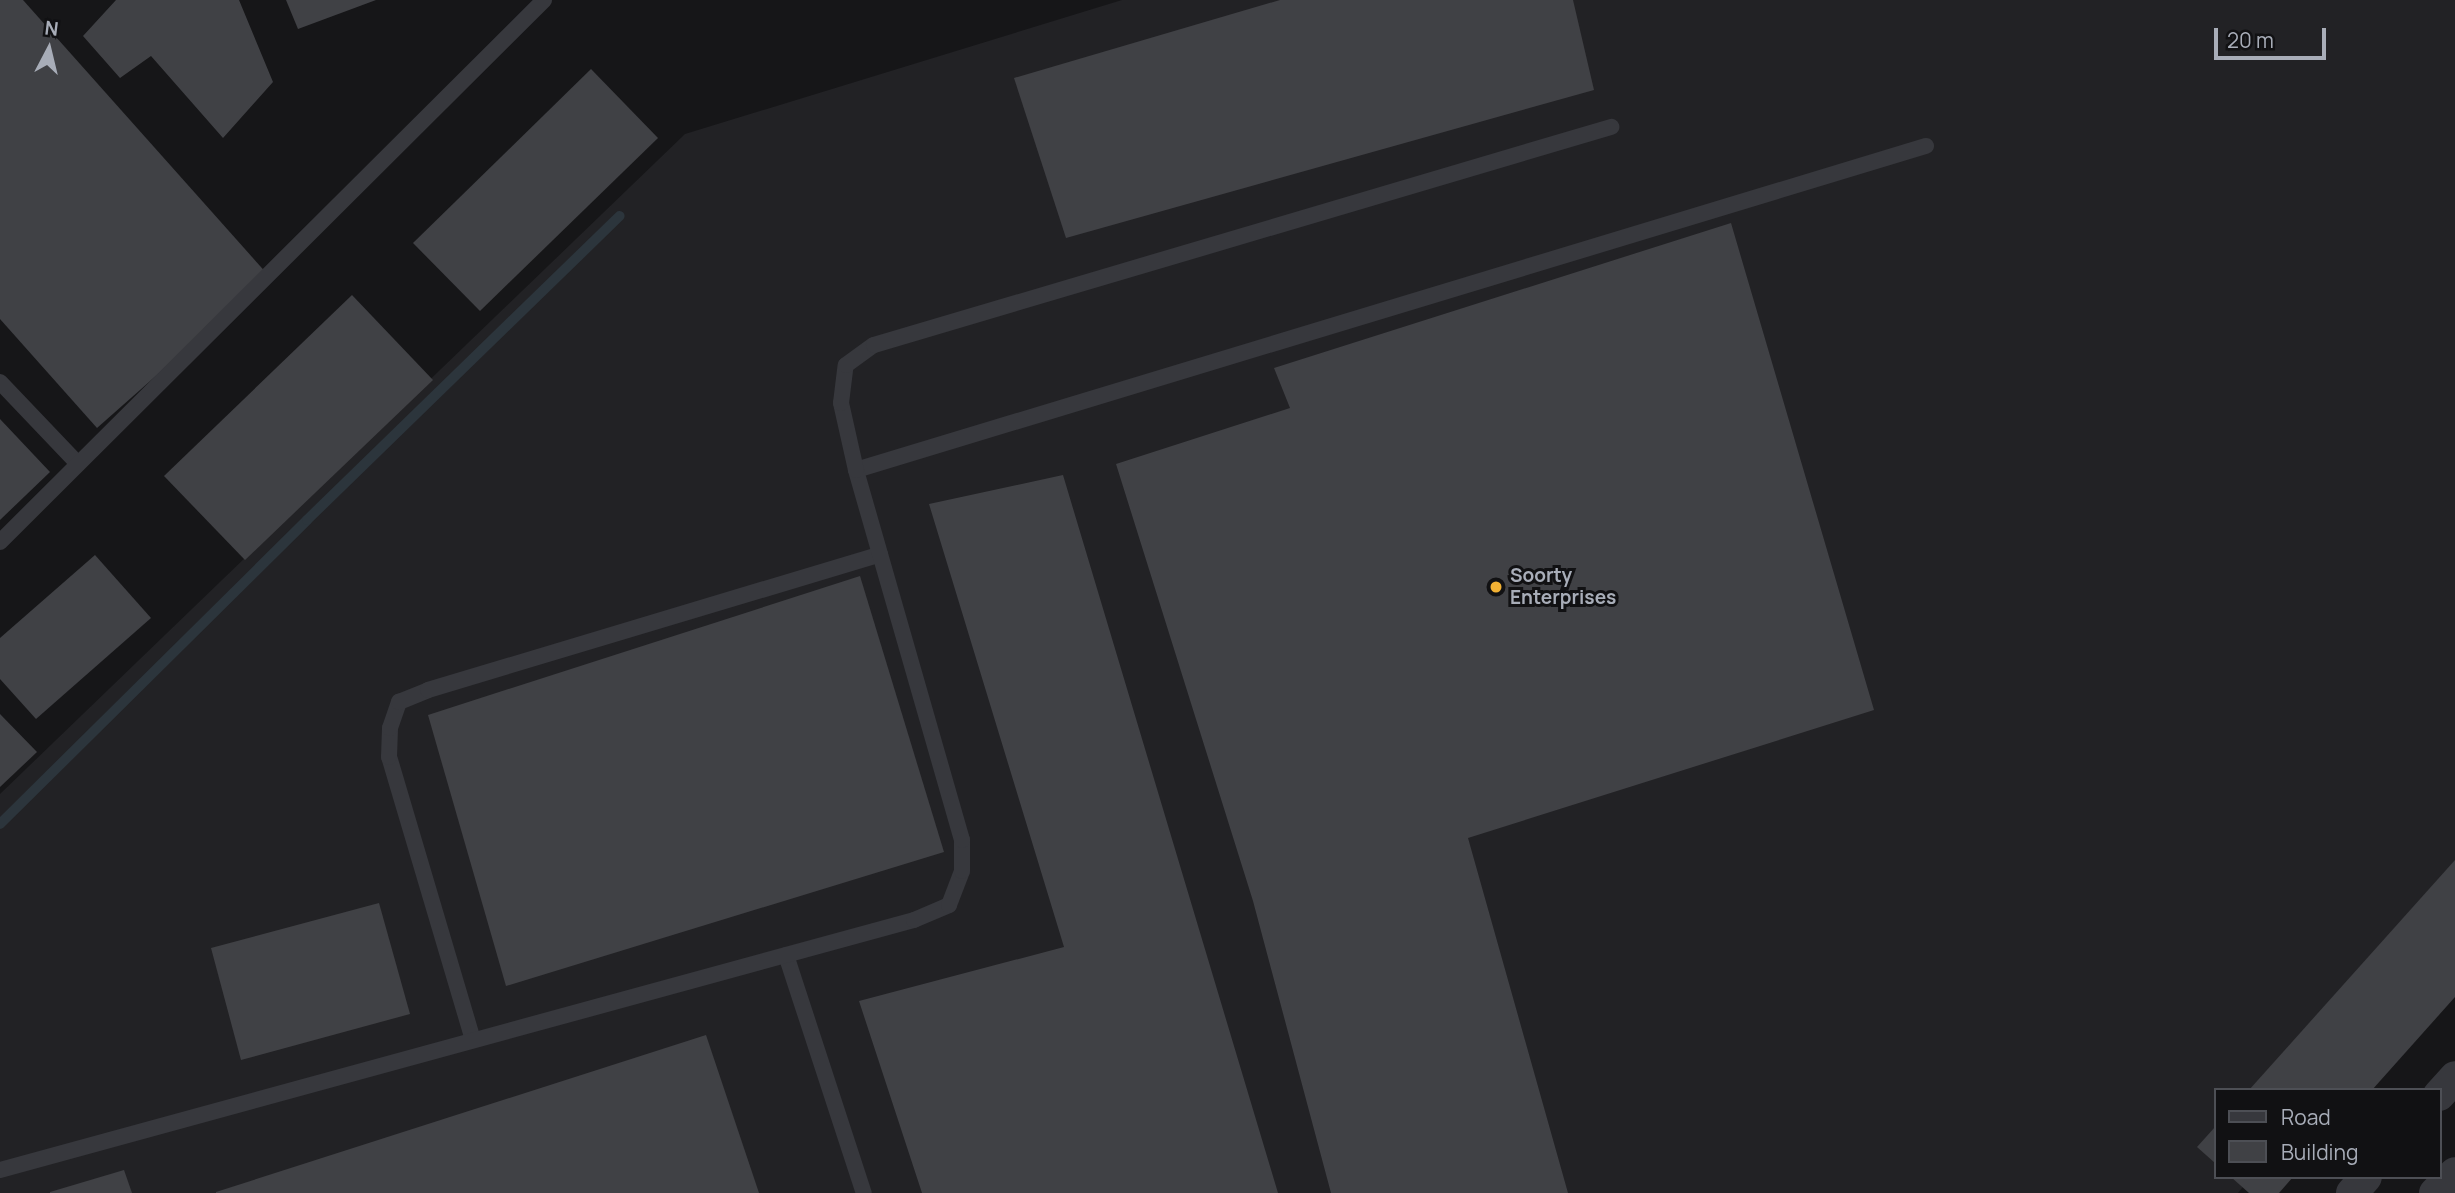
<!DOCTYPE html>
<style>
body{margin:0}
#map{position:relative;width:2455px;height:1193px;overflow:hidden;background:#161618;font-family:Manrope,sans-serif}
div>[style]{position:absolute}
.built>*{inset:0;background:#222225}
.stream>*{height:10px;margin:-5px;padding:0 5px;transform-origin:5px;border-radius:5px;background:#2c353c}
.building>*{inset:0;background:#404145}
.lane>*{height:16px;margin:-8px;padding:0 8px;transform-origin:8px;border-radius:8px;background:#37383d}
.street>*{height:32px;margin:-16px;padding:0 16px;transform-origin:16px;border-radius:16px;background:#37383d}
.dots>*{width:19px;height:19px;translate:-50% -50%;box-sizing:border-box;border:4px solid #111113;border-radius:50%}
span{translate:-50% -50%;white-space:nowrap;text-align:center;line-height:1.15;-webkit-text-stroke:6px #111113;paint-order:stroke}
.poi-label{font-size:19px;color:#a8adb8;font-weight:700}
.left{translate:0 -50%;text-align:left}
.legend{position:absolute;left:2214px;top:1088px;width:228px;height:91px;box-sizing:border-box;background:#111113;border:2px solid #4d4f55;margin:0;padding:9px 12px;list-style:none;font-size:21px;color:#a8adb8}
.legend li{display:flex;align-items:center;gap:14px;height:35px}
.legend b{width:35px;border:2px solid #4d4f55}
.north{position:absolute;left:14px;top:14px;width:70px;height:70px;-webkit-text-stroke:5px #111113;paint-order:stroke;rotate:7deg;font-size:19px;font-weight:700;line-height:28px;text-align:center;color:#a8adb8}
.north::after{content:'';display:block;margin:auto;width:24px;height:32px;background:#a8adb8;clip-path:polygon(50% 0,100% 100%,50% 72%,0 100%)}
.scale{position:absolute;left:2214px;top:28px;width:112px;height:32px;box-sizing:border-box;border:4px solid #a8adb8;border-top:0;padding-left:9px;font-size:21px;line-height:24px;white-space:nowrap;color:#a8adb8;-webkit-text-stroke:5px #111113;paint-order:stroke}
</style>
<div id="map">
<div class="built">
<div style="clip-path:polygon(1122px 0,2455px 0,2455px 944px,2328px 1090px,2215px 1090px,2215px 1177px,2251px 1177px,2238px 1193px,0 1193px,0 794px,685px 134px)"></div>
</div>
<div class="stream">
<div style="left:0;top:824px;width:432px;rotate:-44.7deg"></div>
<div style="left:307px;top:520px;width:436px;rotate:-44.2deg"></div>
</div>
<div class="building">
<div style="clip-path:polygon(0 0,23px 0,269px 276px,97px 428px,0 319px)"></div>
<div style="clip-path:polygon(116px 0,239px 0,273px 82px,223px 138px,151px 56px,120px 78px,83px 36px)"></div>
<div style="clip-path:polygon(286px 0,376px 0,298px 29px)"></div>
<div style="clip-path:polygon(1280px 0,1573px 0,1594px 90px,1066px 238px,1014px 78px)"></div>
<div style="clip-path:polygon(591px 69px,658px 138px,480px 311px,413px 243px)"></div>
<div style="clip-path:polygon(1731px 223px,1874px 710px,1468px 838px,1568px 1193px,1331px 1193px,1253px 901px,1116px 464px,1290px 408px,1274px 368px)"></div>
<div style="clip-path:polygon(352px 295px,433px 380px,245px 560px,164px 476px)"></div>
<div style="clip-path:polygon(0 419px,50px 472px,0 520px)"></div>
<div style="clip-path:polygon(1063px 475px,1278px 1193px,922px 1193px,859px 1001px,1064px 947px,929px 504px)"></div>
<div style="clip-path:polygon(95px 555px,151px 618px,36px 719px,0 679px,0 638px)"></div>
<div style="clip-path:polygon(860px 576px,944px 852px,506px 986px,428px 715px)"></div>
<div style="clip-path:polygon(0 714px,37px 752px,0 787px)"></div>
<div style="clip-path:polygon(2455px 860px,2455px 997px,2372px 1090px,2249px 1090px)"></div>
<div style="clip-path:polygon(379px 903px,410px 1014px,241px 1060px,211px 948px)"></div>
<div style="clip-path:polygon(706px 1035px,759px 1193px,216px 1193px,216px 1192px)"></div>
<div style="clip-path:polygon(2215px 1127px,2215px 1163px,2197px 1147px)"></div>
<div style="clip-path:polygon(124px 1170px,132px 1193px,50px 1193px,50px 1192px)"></div>
<div style="clip-path:polygon(2231px 1177px,2293px 1177px,2279px 1193px,2249px 1193px)"></div>
</div>
<div class="lane">
<div style="left:0;top:382px;width:113px;rotate:46.4deg"></div>
<div style="left:856px;top:470px;width:1118px;rotate:-16.85deg"></div>
<div style="left:0;top:542px;width:768px;rotate:-44.89deg"></div>
<div style="left:786px;top:955px;width:250px;rotate:71.9deg"></div>
<div style="left:473px;top:1040px;width:295px;rotate:-106.5deg"></div>
<div style="left:389px;top:757px;width:29px;rotate:-88deg"></div>
<div style="left:390px;top:728px;width:28px;rotate:-71deg"></div>
<div style="left:399px;top:702px;width:31px;rotate:-22deg"></div>
<div style="left:428px;top:690px;width:472px;rotate:-16.7deg"></div>
<div style="left:0;top:1170px;width:948px;rotate:-15.3deg"></div>
<div style="left:914px;top:920px;width:38px;rotate:-23deg"></div>
<div style="left:949px;top:905px;width:36px;rotate:-69deg"></div>
<div style="left:962px;top:871px;width:31px;rotate:-90deg"></div>
<div style="left:962px;top:840px;width:385px;rotate:-106deg"></div>
<div style="left:856px;top:470px;width:69px;rotate:-102.6deg"></div>
<div style="left:841px;top:403px;width:38px;rotate:-83deg"></div>
<div style="left:846px;top:365px;width:34px;rotate:-36deg"></div>
<div style="left:874px;top:345px;width:769px;rotate:-16.48deg"></div>
</div>
<div class="street">
<div style="left:2439px;top:1095px;width:24px;rotate:-48deg"></div>
<div style="left:2352px;top:1193px;width:21px;rotate:-49deg"></div>
<div style="left:2435px;top:1193px;width:28px;rotate:-45deg"></div>
</div>
<div class="dots">
<div style="left:1496px;top:587px;background:#f2b134"></div>
</div>
<div class="poi-label">
<span class="left" style="left:1510px;top:587px">Soorty<br>Enterprises</span>
</div>
<ul class="legend">
<li><b style="height:9px;background:#37383d"></b>Road</li>
<li><b style="height:19px;background:#404145"></b>Building</li>
</ul>
<div class="north">N</div>
<div class="scale">20 m</div>
</div>
